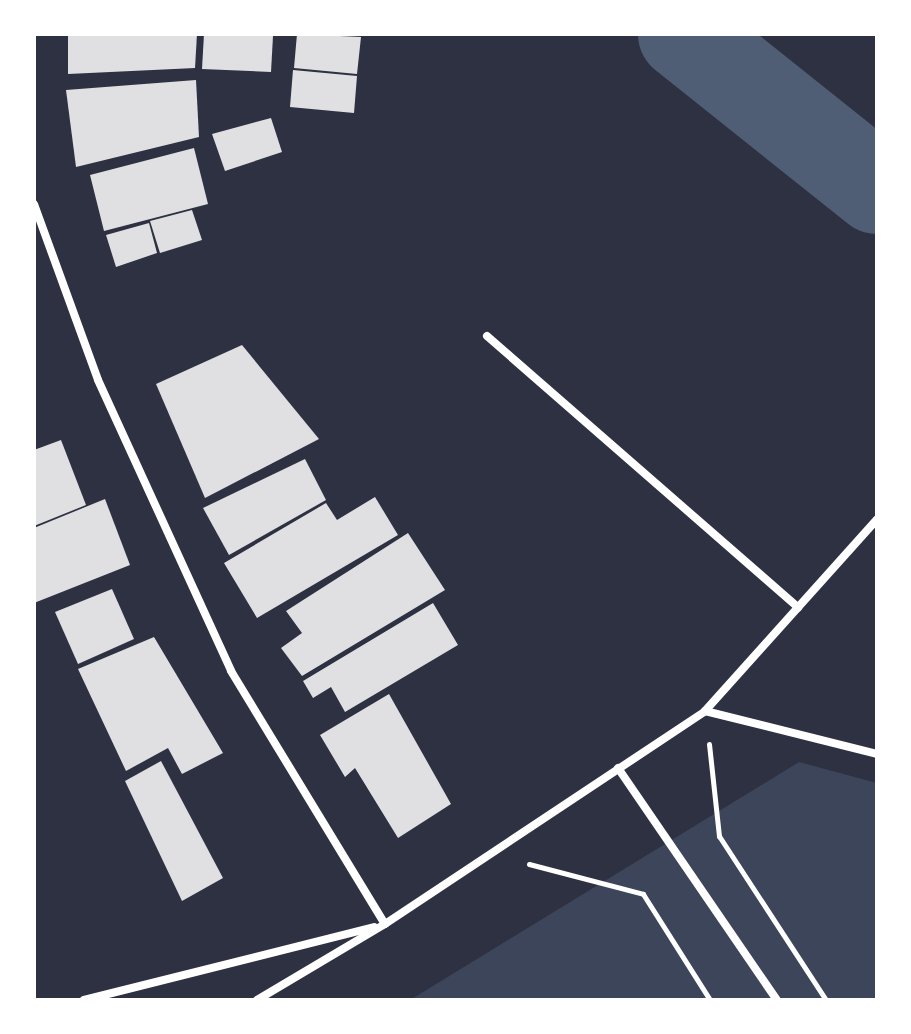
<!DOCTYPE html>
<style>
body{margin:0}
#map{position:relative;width:911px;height:1034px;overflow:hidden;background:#2d3142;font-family:Inter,sans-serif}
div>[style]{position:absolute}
.green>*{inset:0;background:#3c4559}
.river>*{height:92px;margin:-46px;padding:0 46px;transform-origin:46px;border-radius:46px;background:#4f5d75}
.building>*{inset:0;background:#e0e0e3}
.path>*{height:5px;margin:-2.5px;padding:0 2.5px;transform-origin:2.5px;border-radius:2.5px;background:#fff}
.minor>*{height:8px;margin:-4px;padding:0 4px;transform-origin:4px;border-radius:4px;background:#fff}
span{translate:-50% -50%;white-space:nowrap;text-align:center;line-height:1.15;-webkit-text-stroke:8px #fff;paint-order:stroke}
.frame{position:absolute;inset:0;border:36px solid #fff;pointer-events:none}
</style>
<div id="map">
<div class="green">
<div style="clip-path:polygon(799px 762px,877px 783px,877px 1000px,410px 1000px)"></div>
</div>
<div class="river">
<div style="left:684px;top:34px;width:247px;rotate:38.6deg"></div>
</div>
<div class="building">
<div style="clip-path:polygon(68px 34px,197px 34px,195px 68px,68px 74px)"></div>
<div style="clip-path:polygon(204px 34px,273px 36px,271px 72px,202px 69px)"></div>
<div style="clip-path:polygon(297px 34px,361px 37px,357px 74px,294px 68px)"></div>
<div style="clip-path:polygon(293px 70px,357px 76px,354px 113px,290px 107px)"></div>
<div style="clip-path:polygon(196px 80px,199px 137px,76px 167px,66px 90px)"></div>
<div style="clip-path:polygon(271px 118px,282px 152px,225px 171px,212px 134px)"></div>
<div style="clip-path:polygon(194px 148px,208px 204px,104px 231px,90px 175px)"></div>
<div style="clip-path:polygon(192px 210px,202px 240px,160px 253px,150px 221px)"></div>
<div style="clip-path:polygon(149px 223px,157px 253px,116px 267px,106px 235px)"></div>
<div style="clip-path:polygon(242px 345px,319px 439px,205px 498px,156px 384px)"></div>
<div style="clip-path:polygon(61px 440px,86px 505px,34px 526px,34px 450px)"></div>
<div style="clip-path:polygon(305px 459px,326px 500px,229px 555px,203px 508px)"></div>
<div style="clip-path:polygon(375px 497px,398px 535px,257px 618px,224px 563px,326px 503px,337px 520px)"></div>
<div style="clip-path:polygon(105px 499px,130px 565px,34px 603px,34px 528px)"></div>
<div style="clip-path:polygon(408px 533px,445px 590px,302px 676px,281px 648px,302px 633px,286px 611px)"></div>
<div style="clip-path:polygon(112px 589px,134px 639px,78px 664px,55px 612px)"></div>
<div style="clip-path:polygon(433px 603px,458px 645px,345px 712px,331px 687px,313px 698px,303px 681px)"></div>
<div style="clip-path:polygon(154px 637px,223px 753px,182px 774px,168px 748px,126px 771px,78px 669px)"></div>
<div style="clip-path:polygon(389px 694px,451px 804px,398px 838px,355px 768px,345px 777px,320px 735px)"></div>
<div style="clip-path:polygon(161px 761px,223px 878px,182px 901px,125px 781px)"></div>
</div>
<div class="path">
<div style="left:709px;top:744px;width:93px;rotate:83.8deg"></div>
<div style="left:719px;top:836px;width:196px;rotate:56.9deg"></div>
<div style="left:529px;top:864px;width:118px;rotate:14.7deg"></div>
<div style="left:643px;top:894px;width:125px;rotate:57.7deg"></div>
</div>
<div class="minor">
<div style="left:34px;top:204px;width:187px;rotate:70deg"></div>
<div style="left:98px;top:380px;width:320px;rotate:65.4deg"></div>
<div style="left:231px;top:671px;width:296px;rotate:58.7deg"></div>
<div style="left:487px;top:336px;width:413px;rotate:41.1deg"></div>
<div style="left:705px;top:711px;width:177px;rotate:14deg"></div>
<div style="left:618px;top:768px;width:281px;rotate:55.6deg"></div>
<div style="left:84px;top:1000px;width:299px;rotate:-14.1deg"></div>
<div style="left:257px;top:1000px;width:149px;rotate:-30.7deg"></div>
<div style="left:385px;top:924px;width:384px;rotate:-33.6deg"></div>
<div style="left:705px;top:711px;width:258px;rotate:-48.1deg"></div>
</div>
<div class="frame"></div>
</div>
